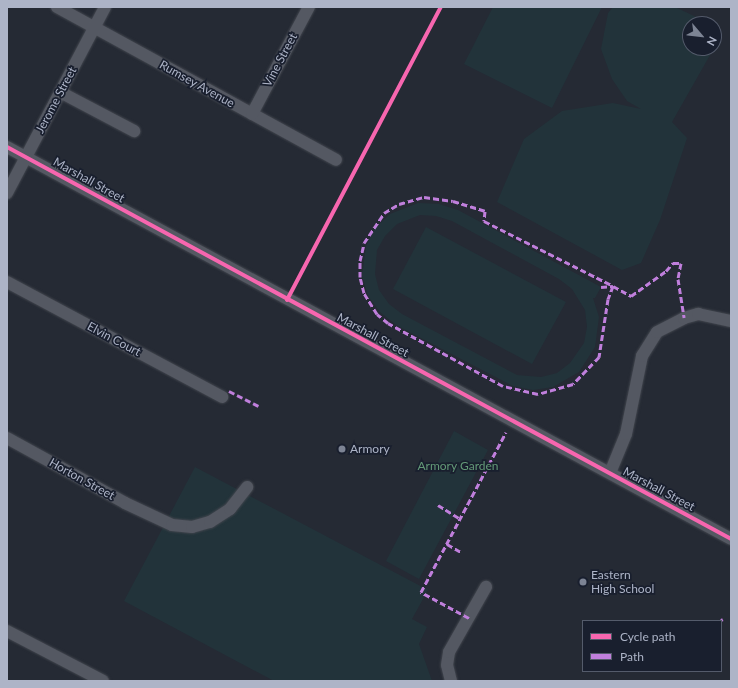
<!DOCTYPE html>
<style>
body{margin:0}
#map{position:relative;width:738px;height:688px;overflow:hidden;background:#252a34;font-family:Lato,sans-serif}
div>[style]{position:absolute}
.green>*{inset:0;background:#22333a}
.roads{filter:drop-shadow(0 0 1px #41454d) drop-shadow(0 0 1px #41454d)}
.minor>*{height:12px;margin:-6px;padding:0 6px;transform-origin:6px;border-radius:6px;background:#545862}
.quiet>*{height:3px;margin-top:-1.5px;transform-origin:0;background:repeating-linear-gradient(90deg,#c07fdc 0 6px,transparent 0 9px)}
.cycleway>*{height:4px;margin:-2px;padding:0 2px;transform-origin:2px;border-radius:2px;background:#f766af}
.dots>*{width:11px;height:11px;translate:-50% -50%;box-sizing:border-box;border:2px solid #191f2e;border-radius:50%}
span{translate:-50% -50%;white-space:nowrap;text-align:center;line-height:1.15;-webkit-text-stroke:3.5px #191f2e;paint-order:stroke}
.street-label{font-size:12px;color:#adb4c7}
.poi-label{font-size:12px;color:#adb4c7}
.left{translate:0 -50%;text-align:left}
.park-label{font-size:12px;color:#639977}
.frame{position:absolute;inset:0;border:8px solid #adb4c7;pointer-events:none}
.legend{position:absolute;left:582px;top:620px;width:140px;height:52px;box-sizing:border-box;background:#191f2e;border:1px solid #545b6b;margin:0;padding:5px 7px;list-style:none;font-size:12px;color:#adb4c7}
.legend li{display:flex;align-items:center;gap:8px;height:20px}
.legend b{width:20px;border:1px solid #545b6b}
.north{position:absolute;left:682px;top:16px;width:40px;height:40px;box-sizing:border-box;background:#191f2e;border:1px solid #545b6b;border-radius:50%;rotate:118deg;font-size:11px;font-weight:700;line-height:16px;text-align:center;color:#adb4c7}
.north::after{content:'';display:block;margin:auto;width:14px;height:18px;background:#7d8494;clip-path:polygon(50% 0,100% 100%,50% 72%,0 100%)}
</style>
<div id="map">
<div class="green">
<div style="clip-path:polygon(493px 7px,602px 7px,552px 108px,464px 64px)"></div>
<div style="clip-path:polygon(613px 7px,675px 7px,711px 24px,690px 24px,690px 48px,714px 48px,672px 122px,687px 138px,660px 220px,641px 263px,622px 270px,497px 202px,524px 139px,562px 111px,613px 103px,641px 109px,627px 101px,612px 79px,601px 49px,608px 13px)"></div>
<div style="clip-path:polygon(evenodd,418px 203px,439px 204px,458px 210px,601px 287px,595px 298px,593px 298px,599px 317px,595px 347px,579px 372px,553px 387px,533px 390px,513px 386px,396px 325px,380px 312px,368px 296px,362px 276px,366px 246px,375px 228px,390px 214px,418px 203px,420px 215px,436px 216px,452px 221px,559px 279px,572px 289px,585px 310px,587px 327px,584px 343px,570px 363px,557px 373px,541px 377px,517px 375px,402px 314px,389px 304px,379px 290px,375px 274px,377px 250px,385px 236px,397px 224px,420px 215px)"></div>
<div style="clip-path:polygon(426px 227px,566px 302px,532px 364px,393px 289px)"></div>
<div style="clip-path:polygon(454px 431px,488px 450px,419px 579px,386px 561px)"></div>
<div style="clip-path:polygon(195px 467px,428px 590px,412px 619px,427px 627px,419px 644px,432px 681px,274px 681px,124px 601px)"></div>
</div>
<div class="roads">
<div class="minor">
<div style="left:57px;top:7px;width:318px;rotate:28.7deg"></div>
<div style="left:60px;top:92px;width:84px;rotate:27.8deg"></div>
<div style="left:252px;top:114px;width:121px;rotate:-62deg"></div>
<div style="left:7px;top:147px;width:823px;rotate:28.43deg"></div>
<div style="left:7px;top:193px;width:210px;rotate:-62.2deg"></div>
<div style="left:7px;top:282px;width:244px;rotate:28.1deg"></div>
<div style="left:7px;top:438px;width:135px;rotate:28.8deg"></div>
<div style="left:125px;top:503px;width:52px;rotate:25.1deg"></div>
<div style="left:172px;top:525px;width:20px;rotate:6deg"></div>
<div style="left:192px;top:527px;width:19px;rotate:-16deg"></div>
<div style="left:210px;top:522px;width:24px;rotate:-33deg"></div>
<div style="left:230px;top:509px;width:28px;rotate:-52deg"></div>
<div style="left:610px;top:473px;width:42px;rotate:-67.7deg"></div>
<div style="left:626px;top:434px;width:80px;rotate:-78.4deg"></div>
<div style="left:642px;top:356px;width:28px;rotate:-58deg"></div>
<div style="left:657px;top:332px;width:30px;rotate:-27deg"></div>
<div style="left:684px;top:318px;width:15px;rotate:-16deg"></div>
<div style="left:698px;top:314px;width:34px;rotate:12deg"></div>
<div style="left:7px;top:631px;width:108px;rotate:27.5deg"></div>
<div style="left:451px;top:681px;width:16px;rotate:-104deg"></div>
<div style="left:447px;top:665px;width:13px;rotate:-81deg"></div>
<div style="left:449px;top:652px;width:75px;rotate:-60.4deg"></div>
</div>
</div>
<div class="quiet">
<div style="left:424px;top:197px;width:29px;rotate:8deg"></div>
<div style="left:453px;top:201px;width:34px;rotate:17deg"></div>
<div style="left:485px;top:211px;width:10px;rotate:96deg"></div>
<div style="left:484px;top:221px;width:144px;rotate:26.7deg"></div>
<div style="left:613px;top:286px;width:14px;rotate:111deg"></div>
<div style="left:608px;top:299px;width:59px;rotate:98.8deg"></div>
<div style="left:599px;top:357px;width:37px;rotate:134deg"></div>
<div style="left:573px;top:384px;width:36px;rotate:164deg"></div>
<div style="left:538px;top:394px;width:36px;rotate:-167deg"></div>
<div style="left:503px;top:386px;width:131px;rotate:-151.3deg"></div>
<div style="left:388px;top:323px;width:14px;rotate:-141deg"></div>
<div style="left:377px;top:314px;width:25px;rotate:-122deg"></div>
<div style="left:364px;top:293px;width:16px;rotate:-104deg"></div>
<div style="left:360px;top:277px;width:16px;rotate:-90deg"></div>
<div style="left:360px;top:261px;width:18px;rotate:-77deg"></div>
<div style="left:364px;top:243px;width:36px;rotate:-56deg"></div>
<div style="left:384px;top:213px;width:17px;rotate:-31deg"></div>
<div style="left:399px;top:204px;width:26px;rotate:-16deg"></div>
<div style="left:601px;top:287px;width:12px;rotate:-5deg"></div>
<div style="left:613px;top:286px;width:21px;rotate:29deg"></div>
<div style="left:631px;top:296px;width:43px;rotate:-35.5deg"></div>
<div style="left:666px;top:271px;width:11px;rotate:-49deg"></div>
<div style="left:673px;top:263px;width:8px"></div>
<div style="left:681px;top:263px;width:16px;rotate:101deg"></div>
<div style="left:678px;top:279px;width:39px;rotate:81deg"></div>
<div style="left:229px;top:391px;width:34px;rotate:27deg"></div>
<div style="left:438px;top:505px;width:26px;rotate:32deg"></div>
<div style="left:447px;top:544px;width:16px;rotate:30deg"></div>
<div style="left:605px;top:573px;width:2px;rotate:27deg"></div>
<div style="left:469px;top:618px;width:55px;rotate:-151.6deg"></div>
<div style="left:421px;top:592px;width:181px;rotate:-62deg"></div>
<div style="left:721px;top:620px;width:2px;rotate:-27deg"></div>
</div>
<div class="cycleway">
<div style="left:7px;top:147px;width:823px;rotate:28.43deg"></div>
<div style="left:287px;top:300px;width:331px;rotate:-62.3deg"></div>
</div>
<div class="dots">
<div style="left:342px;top:449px;background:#7d8494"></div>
<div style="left:583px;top:582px;background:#7d8494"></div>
</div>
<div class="street-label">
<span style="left:280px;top:60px;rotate:-62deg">Vine Street</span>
<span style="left:197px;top:84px;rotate:29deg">Rumsey Avenue</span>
<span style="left:56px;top:100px;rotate:-62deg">Jerome Street</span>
<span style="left:89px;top:180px;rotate:29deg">Marshall Street</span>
<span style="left:373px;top:335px;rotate:28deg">Marshall Street</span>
<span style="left:114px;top:339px;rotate:28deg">Elvin Court</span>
<span style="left:82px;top:479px;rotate:29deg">Horton Street</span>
<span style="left:659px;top:489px;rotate:28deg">Marshall Street</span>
</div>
<div class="poi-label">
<span class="left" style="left:350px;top:449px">Armory</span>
<span class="left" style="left:591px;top:582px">Eastern<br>High School</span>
</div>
<div class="park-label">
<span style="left:458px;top:466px">Armory Garden</span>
</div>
<div class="frame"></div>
<ul class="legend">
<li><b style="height:5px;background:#f766af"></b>Cycle path</li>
<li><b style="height:5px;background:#c07fdc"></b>Path</li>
</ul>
<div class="north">N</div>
</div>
